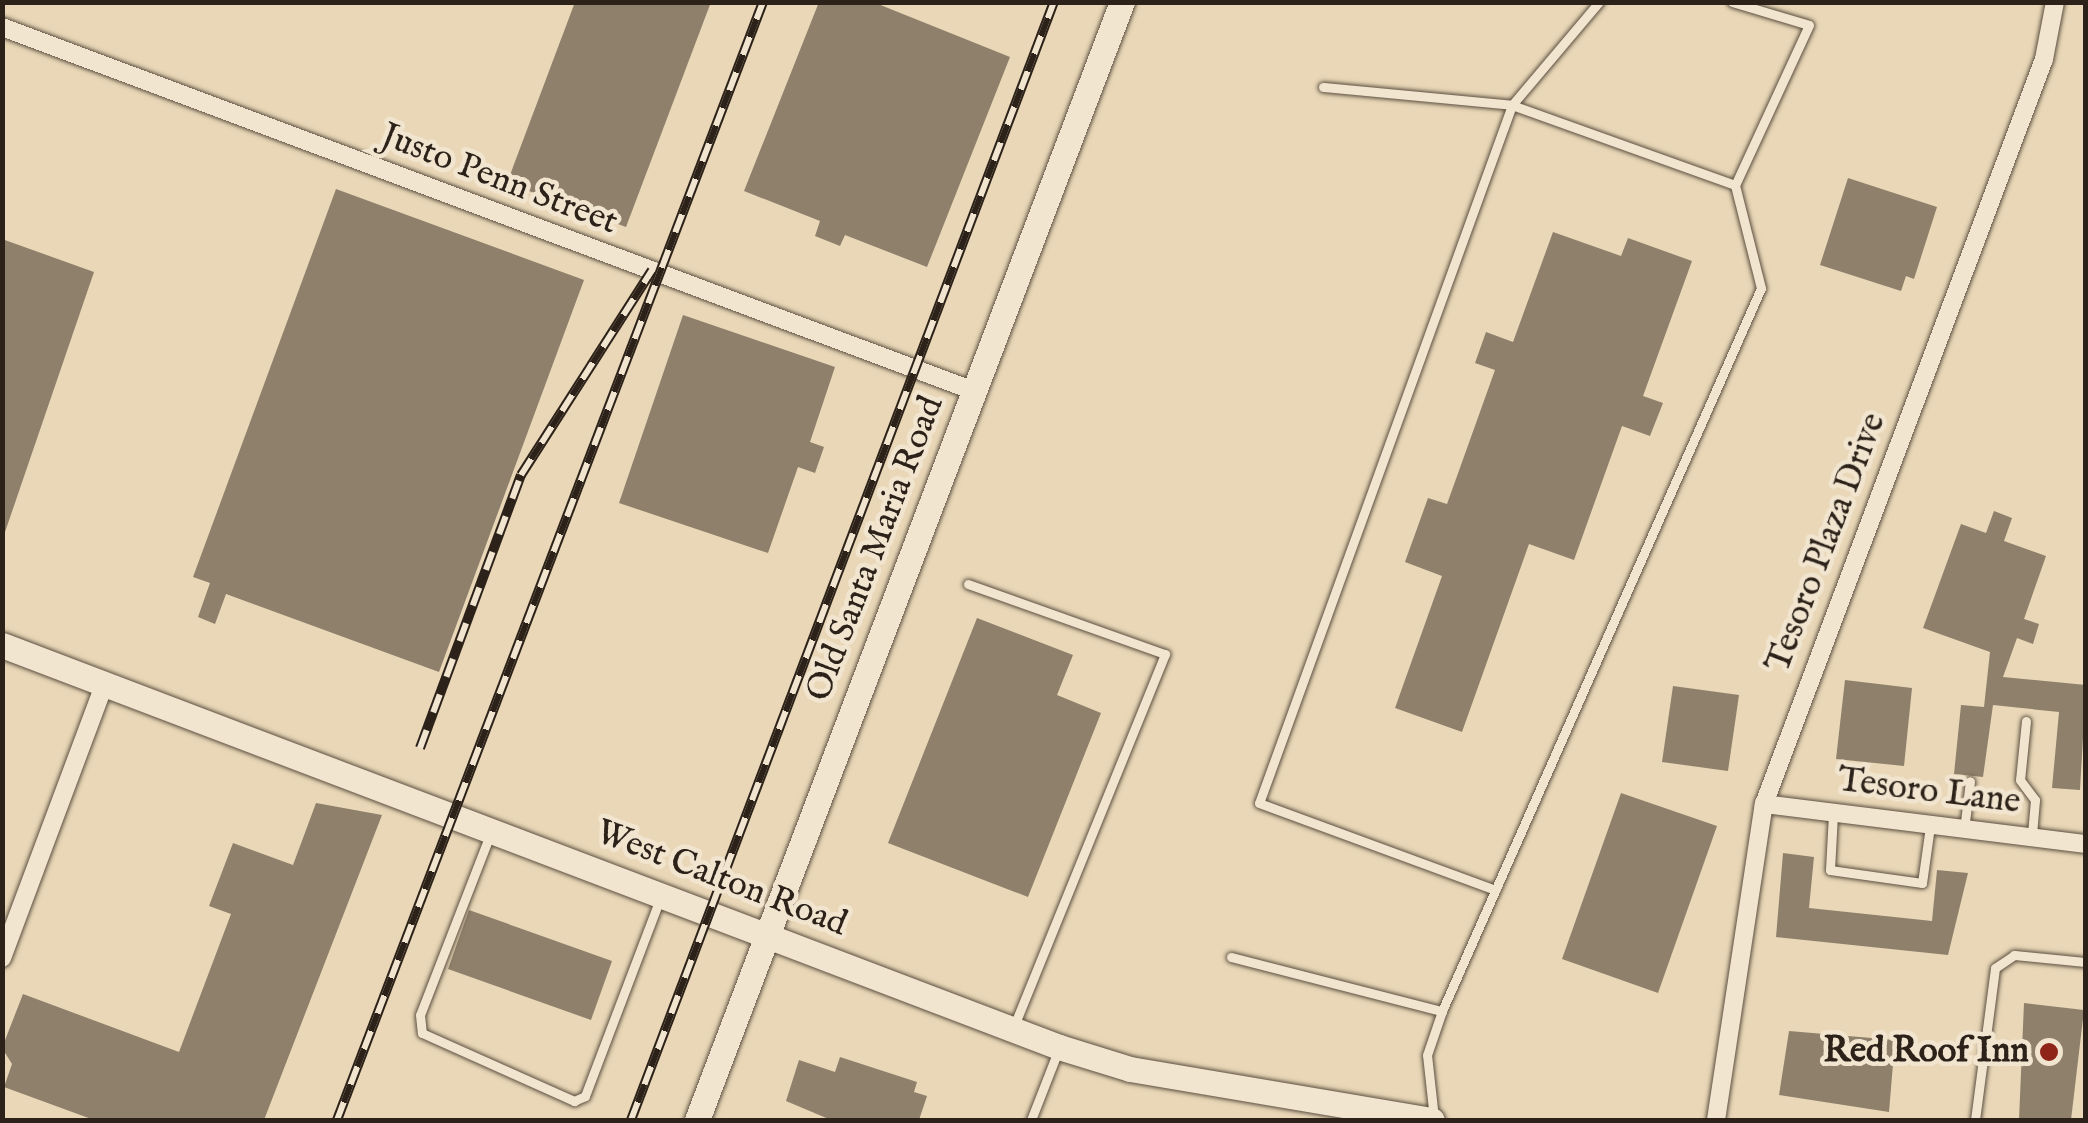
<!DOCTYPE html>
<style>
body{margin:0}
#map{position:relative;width:2088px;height:1123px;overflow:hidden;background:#e9d7b7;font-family:"IM FELL English",serif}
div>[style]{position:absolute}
.building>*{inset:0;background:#8e806b}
.roads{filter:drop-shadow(0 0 2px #5b4f40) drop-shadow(0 0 2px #5b4f40)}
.service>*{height:9px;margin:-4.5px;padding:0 4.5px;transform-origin:4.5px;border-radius:4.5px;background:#f1e5d0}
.minor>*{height:18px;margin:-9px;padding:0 9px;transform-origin:9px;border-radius:9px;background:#f1e5d0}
.secondary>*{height:25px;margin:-12.5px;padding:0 12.5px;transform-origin:12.5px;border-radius:12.5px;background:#f1e5d0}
.rail>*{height:10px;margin-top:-5px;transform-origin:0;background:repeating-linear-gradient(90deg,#f1e5d0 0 19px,#2c2219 0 38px);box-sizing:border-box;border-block:2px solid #2c2219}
.dots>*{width:28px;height:28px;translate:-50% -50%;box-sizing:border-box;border:5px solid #f1e5d0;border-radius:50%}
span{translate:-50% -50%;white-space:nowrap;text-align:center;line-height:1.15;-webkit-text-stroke:9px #f1e5d0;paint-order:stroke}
.street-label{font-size:35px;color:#2c2219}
.poi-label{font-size:35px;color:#2c2219;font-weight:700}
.right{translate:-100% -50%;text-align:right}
.frame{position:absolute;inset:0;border:5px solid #2c2219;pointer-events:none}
</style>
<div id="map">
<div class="building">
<div style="clip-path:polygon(575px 2px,711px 2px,626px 227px,507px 183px)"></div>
<div style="clip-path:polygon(819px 2px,873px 2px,1010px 57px,927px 267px,845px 235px,840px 246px,815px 236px,820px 221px,744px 191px)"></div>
<div style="clip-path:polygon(1848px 178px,1937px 207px,1914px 279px,1906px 276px,1901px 291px,1820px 265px)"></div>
<div style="clip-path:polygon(336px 189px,584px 280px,439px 672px,226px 594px,215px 624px,198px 617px,210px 583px,193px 577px)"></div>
<div style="clip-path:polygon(1553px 232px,1621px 256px,1628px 238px,1692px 261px,1643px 396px,1663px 403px,1650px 436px,1622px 426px,1574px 560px,1529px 544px,1462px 732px,1395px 708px,1442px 576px,1405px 562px,1428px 498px,1447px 504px,1495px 370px,1475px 363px,1486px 332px,1513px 342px)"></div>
<div style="clip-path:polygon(2px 239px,94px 272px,4px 535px,2px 534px)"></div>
<div style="clip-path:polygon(683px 315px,835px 367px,810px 442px,824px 447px,815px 473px,798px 467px,768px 553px,619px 503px)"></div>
<div style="clip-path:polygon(1994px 511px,2012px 518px,2004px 541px,2046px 556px,2024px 619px,2039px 624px,2033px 644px,2017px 638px,2003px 677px,2086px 685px,2080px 790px,2052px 788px,2059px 712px,1993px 705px,1983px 777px,1954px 774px,1961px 705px,1984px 707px,1990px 652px,1923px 628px,1961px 524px,1986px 533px)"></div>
<div style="clip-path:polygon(977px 618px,1073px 655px,1057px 695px,1101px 713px,1028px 897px,888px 843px)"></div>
<div style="clip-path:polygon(1845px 680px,1912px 688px,1904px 766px,1836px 759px)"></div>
<div style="clip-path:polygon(1673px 686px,1739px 695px,1728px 771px,1662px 762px)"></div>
<div style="clip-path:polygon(1621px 793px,1717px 826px,1658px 993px,1562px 959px)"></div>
<div style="clip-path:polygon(316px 803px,382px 815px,264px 1120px,94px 1120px,4px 1087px,12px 1064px,2px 1048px,23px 994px,179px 1052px,231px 914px,209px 906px,233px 843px,293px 865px)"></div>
<div style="clip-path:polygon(1783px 853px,1814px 857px,1809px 908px,1932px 921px,1937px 870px,1968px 873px,1948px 955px,1776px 937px)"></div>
<div style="clip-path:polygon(469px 910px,612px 961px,591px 1020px,448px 969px)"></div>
<div style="clip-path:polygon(2024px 1003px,2084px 1010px,2071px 1120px,2019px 1120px)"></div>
<div style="clip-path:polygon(1789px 1031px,1895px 1040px,1889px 1112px,1779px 1095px)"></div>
<div style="clip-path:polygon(840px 1057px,917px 1082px,914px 1092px,927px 1096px,919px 1120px,831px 1120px,786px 1101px,799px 1060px,835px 1072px)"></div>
</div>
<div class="roads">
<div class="service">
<div style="left:1732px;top:2px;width:80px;rotate:16.6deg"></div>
<div style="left:1809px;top:25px;width:176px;rotate:114.8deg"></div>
<div style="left:1323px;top:87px;width:190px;rotate:5.4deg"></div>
<div style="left:1512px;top:105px;width:135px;rotate:-49.8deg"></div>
<div style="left:968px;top:584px;width:209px;rotate:19.6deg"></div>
<div style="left:1165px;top:654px;width:401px;rotate:112.1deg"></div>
<div style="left:2026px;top:721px;width:59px;rotate:95.8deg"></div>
<div style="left:2020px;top:780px;width:25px;rotate:53deg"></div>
<div style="left:2035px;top:800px;width:37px;rotate:95deg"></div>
<div style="left:1833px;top:814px;width:56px;rotate:93.1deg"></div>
<div style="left:1830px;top:870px;width:93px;rotate:8deg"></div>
<div style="left:1922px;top:883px;width:58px;rotate:-82deg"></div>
<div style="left:1964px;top:830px;width:49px;rotate:-83deg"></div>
<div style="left:491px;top:832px;width:196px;rotate:111.2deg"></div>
<div style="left:420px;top:1015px;width:18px;rotate:84deg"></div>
<div style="left:422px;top:1033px;width:167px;rotate:24.1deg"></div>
<div style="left:574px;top:1101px;width:12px;rotate:-24deg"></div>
<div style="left:585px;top:1096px;width:214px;rotate:-69.2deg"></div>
<div style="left:1231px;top:957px;width:218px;rotate:14.4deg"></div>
<div style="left:1434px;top:1118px;width:63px;rotate:-96.3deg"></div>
<div style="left:1427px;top:1055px;width:46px;rotate:-71.2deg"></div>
<div style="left:1442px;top:1011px;width:790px;rotate:-66.19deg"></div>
<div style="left:1761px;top:288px;width:106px;rotate:-104.2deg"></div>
<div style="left:1735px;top:185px;width:237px;rotate:-160.3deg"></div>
<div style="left:1512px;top:105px;width:742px;rotate:109.92deg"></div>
<div style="left:1259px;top:803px;width:252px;rotate:20.2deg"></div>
<div style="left:1031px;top:1120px;width:77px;rotate:-68.7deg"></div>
<div style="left:1975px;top:1120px;width:153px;rotate:-82.5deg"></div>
<div style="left:1995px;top:968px;width:23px;rotate:-34deg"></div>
<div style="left:2014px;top:955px;width:72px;rotate:5.6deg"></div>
</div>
<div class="minor">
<div style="left:2px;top:27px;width:1038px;rotate:20.53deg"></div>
<div style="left:1764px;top:804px;width:324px;rotate:7.1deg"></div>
<div style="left:2px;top:958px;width:294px;rotate:-69.5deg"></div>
<div style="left:1716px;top:1120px;width:320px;rotate:-81.4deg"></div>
<div style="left:1764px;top:804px;width:796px;rotate:-69.4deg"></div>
<div style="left:2044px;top:59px;width:58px;rotate:-79.1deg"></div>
</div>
<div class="secondary">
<div style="left:2px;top:645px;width:1131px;rotate:20.82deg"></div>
<div style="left:1059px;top:1047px;width:74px;rotate:17.2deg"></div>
<div style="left:1130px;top:1069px;width:306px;rotate:9.6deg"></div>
<div style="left:697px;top:1120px;width:1196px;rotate:-69.19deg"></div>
</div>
</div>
<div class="rail">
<div style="left:420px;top:748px;width:291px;rotate:-69.7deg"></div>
<div style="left:521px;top:475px;width:243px;rotate:-57.4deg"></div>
<div style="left:337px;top:1120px;width:1196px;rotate:-69.14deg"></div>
<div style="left:631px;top:1120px;width:1195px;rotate:-69.28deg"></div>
</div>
<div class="dots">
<div style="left:2049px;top:1052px;background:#8f2418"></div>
</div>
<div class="street-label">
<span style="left:499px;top:180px;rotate:21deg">Justo Penn Street</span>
<span style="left:1827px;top:543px;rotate:-69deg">Tesoro Plaza Drive</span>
<span style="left:876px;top:549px;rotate:-69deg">Old Santa Maria Road</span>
<span style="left:1929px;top:792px;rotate:7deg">Tesoro Lane</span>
<span style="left:721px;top:879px;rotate:21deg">West Calton Road</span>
</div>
<div class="poi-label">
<span class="right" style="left:2029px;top:1052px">Red Roof Inn</span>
</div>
<div class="frame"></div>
</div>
